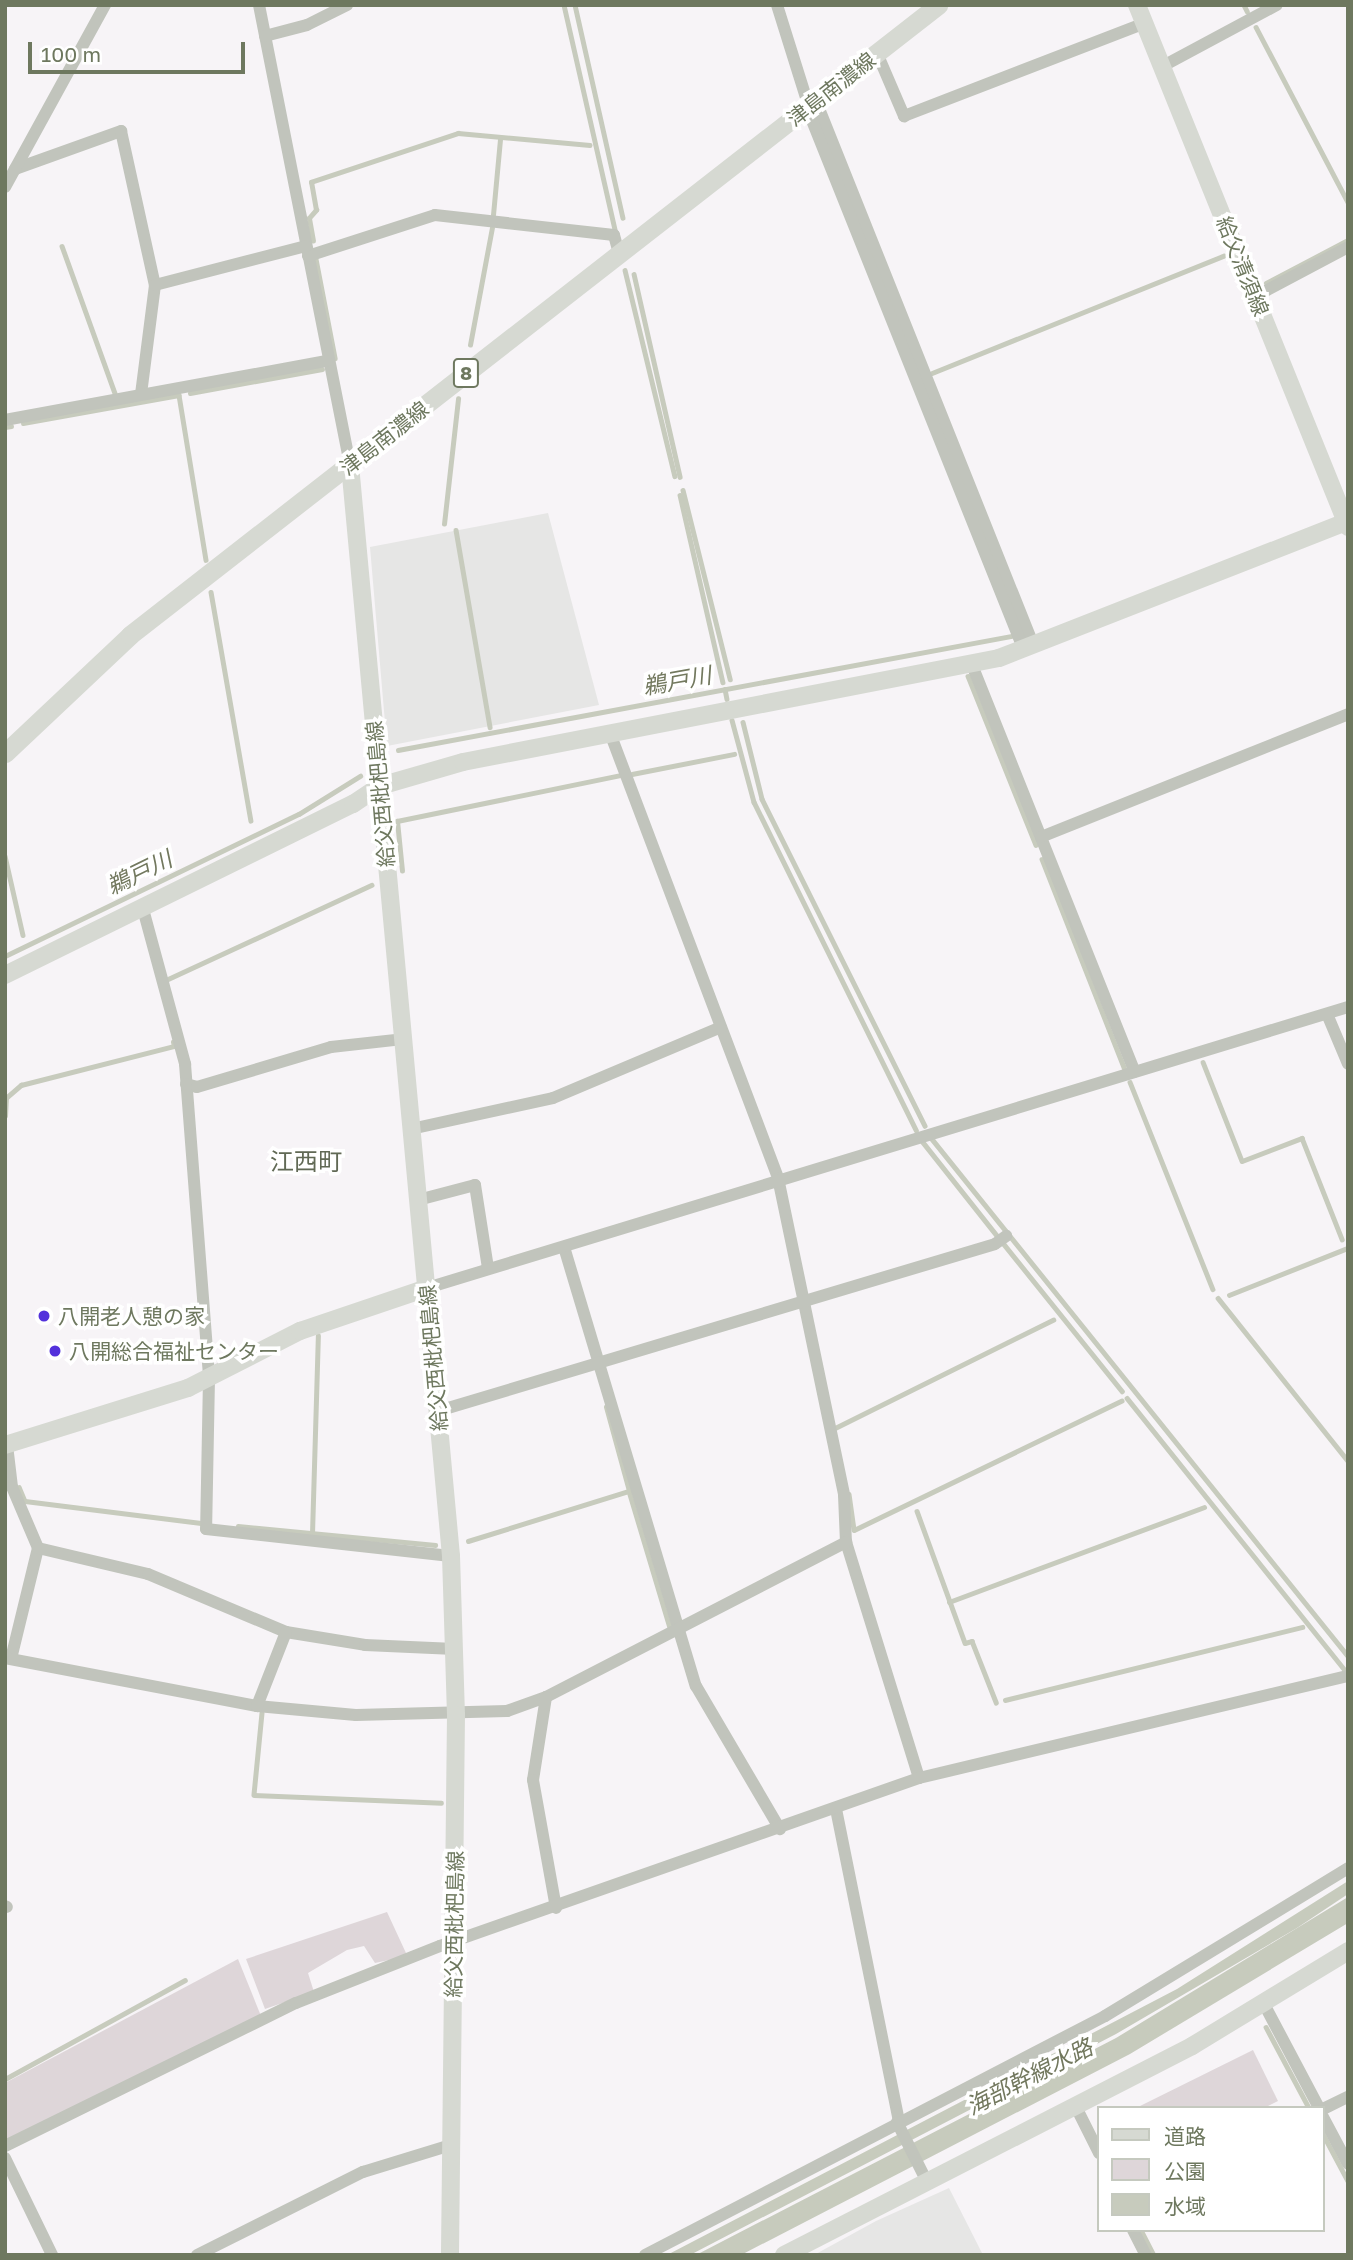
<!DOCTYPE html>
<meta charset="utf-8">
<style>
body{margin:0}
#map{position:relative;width:1353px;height:2260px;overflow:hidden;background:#f7f4f7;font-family:"Golos Text","Noto Sans JP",sans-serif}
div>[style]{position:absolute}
.built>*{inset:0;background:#e6e6e5}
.green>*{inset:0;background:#ded6d9}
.water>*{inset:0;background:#c7cbbd}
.stream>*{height:4.5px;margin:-2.25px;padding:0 2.25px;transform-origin:2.25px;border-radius:2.25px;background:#c7cbbd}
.street>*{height:12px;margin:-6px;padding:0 6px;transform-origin:6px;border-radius:6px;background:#c1c4bc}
.secondary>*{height:18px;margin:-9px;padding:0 9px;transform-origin:9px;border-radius:9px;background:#d6d9d2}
.primary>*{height:19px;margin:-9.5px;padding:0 9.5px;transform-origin:9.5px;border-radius:9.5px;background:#d6d9d2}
.dots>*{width:19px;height:19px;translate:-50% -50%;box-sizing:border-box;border:4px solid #fff;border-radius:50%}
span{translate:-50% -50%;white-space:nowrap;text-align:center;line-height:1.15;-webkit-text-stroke:7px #fff;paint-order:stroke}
.shield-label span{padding:2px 5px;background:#fff;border:2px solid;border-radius:5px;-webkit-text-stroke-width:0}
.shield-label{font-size:19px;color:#6e785f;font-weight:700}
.street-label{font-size:21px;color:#6e785f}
.poi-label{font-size:21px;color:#6e785f}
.left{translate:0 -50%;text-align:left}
.water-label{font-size:23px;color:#72785e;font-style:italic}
.quarter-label{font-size:24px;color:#616955}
.frame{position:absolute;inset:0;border:7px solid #6e785f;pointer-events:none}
.legend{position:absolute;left:1097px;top:2106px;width:228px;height:126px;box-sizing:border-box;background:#fff;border:2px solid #c5c9bf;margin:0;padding:9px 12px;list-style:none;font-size:21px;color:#6e785f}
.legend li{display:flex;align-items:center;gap:14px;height:35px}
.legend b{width:35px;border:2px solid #c5c9bf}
.scale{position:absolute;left:28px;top:42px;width:217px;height:32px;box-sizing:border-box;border:4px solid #6e785f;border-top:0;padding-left:9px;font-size:21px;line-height:24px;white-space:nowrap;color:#6e785f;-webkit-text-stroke:5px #fff;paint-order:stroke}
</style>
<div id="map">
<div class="built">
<div style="clip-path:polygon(548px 513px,599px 705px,387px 746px,370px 547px)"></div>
<div style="clip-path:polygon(949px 2188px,983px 2255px,814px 2255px,876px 2221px)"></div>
</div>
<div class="green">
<div style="clip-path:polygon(387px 1912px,406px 1953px,403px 1957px,375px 1963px,364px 1946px,347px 1950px,308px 1973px,314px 1992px,265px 2009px,246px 1959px)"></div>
<div style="clip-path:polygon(238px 1959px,261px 2016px,5px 2140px,5px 2083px)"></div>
<div style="clip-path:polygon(1253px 2050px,1278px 2101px,1264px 2108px,1136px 2108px)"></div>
</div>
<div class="water">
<div style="clip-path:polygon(1348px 1881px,1348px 1894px,1297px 1928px,1116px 2034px,690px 2255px,667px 2255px,1177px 1989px)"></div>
<div style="clip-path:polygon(1348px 1897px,1348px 1923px,1130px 2054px,741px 2255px,696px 2255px,1116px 2038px)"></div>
</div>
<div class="stream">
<div style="left:564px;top:5px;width:231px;rotate:77.2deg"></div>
<div style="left:575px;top:5px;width:218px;rotate:77.3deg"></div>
<div style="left:1244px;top:5px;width:7px;rotate:63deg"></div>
<div style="left:1256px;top:27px;width:198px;rotate:62.3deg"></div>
<div style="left:493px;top:215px;width:76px;rotate:-84.7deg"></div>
<div style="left:313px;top:241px;width:23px;rotate:-100deg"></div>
<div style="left:309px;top:218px;width:11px;rotate:-49deg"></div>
<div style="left:316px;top:210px;width:28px;rotate:-100deg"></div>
<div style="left:311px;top:182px;width:155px;rotate:-18.4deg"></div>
<div style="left:458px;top:133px;width:132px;rotate:5.2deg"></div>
<div style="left:62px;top:246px;width:156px;rotate:70.2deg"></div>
<div style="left:316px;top:259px;width:101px;rotate:79.1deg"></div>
<div style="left:625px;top:270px;width:212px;rotate:76.4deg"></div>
<div style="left:634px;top:274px;width:208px;rotate:77.2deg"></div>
<div style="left:1266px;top:283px;width:93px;rotate:-27.7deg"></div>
<div style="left:470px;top:345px;width:119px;rotate:-79.4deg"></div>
<div style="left:932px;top:373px;width:314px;rotate:-21.9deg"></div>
<div style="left:190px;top:393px;width:134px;rotate:-10.3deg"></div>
<div style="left:23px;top:423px;width:158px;rotate:-10.2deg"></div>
<div style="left:179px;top:395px;width:167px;rotate:80.7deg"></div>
<div style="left:5px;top:427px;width:6px;rotate:-9deg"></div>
<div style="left:683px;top:490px;width:195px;rotate:76deg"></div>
<div style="left:680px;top:495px;width:192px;rotate:77.1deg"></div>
<div style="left:444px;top:524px;width:126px;rotate:-83.6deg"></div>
<div style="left:456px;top:530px;width:200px;rotate:80.2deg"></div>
<div style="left:211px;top:592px;width:232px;rotate:80.1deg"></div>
<div style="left:968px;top:676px;width:182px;rotate:68.1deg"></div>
<div style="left:725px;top:689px;width:10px;rotate:79deg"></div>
<div style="left:732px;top:720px;width:85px;rotate:75deg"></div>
<div style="left:754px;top:802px;width:366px;rotate:63.7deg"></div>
<div style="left:743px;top:722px;width:79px;rotate:76.1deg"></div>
<div style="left:762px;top:799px;width:365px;rotate:63.5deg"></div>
<div style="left:398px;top:750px;width:624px;rotate:-10.53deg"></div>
<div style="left:632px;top:774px;width:104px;rotate:-11.1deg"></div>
<div style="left:5px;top:856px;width:81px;rotate:77.2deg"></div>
<div style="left:1042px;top:859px;width:227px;rotate:68.5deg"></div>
<div style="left:402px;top:871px;width:50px;rotate:-95.7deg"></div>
<div style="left:397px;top:821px;width:230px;rotate:-11.6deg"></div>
<div style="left:5px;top:956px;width:326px;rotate:-25.8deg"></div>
<div style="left:299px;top:814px;width:72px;rotate:-31.9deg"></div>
<div style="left:168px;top:979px;width:224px;rotate:-24.8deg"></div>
<div style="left:1203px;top:1062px;width:106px;rotate:68.5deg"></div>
<div style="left:1242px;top:1161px;width:64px;rotate:-21deg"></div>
<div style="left:1302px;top:1138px;width:109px;rotate:68.4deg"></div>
<div style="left:1130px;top:1082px;width:223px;rotate:68.2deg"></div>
<div style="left:5px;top:1116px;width:18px;rotate:-87deg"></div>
<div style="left:6px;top:1098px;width:20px;rotate:-41deg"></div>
<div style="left:21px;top:1085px;width:158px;rotate:-14.3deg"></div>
<div style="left:174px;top:1046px;width:4px;rotate:-104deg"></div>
<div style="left:932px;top:1139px;width:664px;rotate:51.18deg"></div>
<div style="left:922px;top:1141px;width:122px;rotate:51.6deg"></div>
<div style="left:1003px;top:1243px;width:190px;rotate:51.2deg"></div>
<div style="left:1229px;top:1295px;width:128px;rotate:-21.6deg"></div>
<div style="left:1218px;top:1298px;width:208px;rotate:51.4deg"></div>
<div style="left:1127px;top:1398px;width:350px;rotate:51.3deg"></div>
<div style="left:831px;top:1430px;width:248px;rotate:-26.4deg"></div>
<div style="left:19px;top:1487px;width:15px;rotate:67deg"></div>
<div style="left:25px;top:1501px;width:177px;rotate:7.1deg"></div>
<div style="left:629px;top:1491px;width:143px;rotate:73.3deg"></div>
<div style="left:849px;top:1494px;width:36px;rotate:82deg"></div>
<div style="left:854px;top:1530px;width:297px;rotate:-25.8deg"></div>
<div style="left:917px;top:1511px;width:140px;rotate:70deg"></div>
<div style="left:965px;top:1643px;width:7px;rotate:-16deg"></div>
<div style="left:972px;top:1641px;width:66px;rotate:68.5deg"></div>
<div style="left:238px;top:1526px;width:198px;rotate:5.5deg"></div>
<div style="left:312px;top:1534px;width:198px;rotate:-88.3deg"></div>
<div style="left:468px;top:1541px;width:169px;rotate:-17.3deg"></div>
<div style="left:629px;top:1491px;width:87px;rotate:-105.3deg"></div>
<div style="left:949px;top:1602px;width:272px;rotate:-20.4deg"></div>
<div style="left:1005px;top:1700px;width:306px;rotate:-13.8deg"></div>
<div style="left:262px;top:1713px;width:82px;rotate:95.6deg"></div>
<div style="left:254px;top:1795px;width:187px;rotate:2.4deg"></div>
<div style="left:1266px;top:2027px;width:92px;rotate:62deg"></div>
<div style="left:5px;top:2079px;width:205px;rotate:-28.8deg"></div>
<div style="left:1323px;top:2134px;width:53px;rotate:62deg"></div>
<div style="left:1141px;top:2230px;width:28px;rotate:63deg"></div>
</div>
<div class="street">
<div style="left:259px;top:5px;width:469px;rotate:78.8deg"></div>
<div style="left:777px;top:5px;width:107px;rotate:72.6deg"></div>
<div style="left:265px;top:36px;width:43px;rotate:-14.7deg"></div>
<div style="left:307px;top:25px;width:45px;rotate:-26.6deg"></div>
<div style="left:877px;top:53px;width:69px;rotate:66.8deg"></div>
<div style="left:904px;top:116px;width:258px;rotate:-21.1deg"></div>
<div style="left:1163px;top:66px;width:129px;rotate:-28.2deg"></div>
<div style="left:816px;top:101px;width:585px;rotate:68.22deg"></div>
<div style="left:807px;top:108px;width:582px;rotate:68.2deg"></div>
<div style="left:15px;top:169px;width:113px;rotate:-19.7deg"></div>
<div style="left:121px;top:131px;width:158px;rotate:77.6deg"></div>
<div style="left:155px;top:285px;width:110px;rotate:97.3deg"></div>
<div style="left:5px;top:187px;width:208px;rotate:-61.2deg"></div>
<div style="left:308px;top:256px;width:133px;rotate:-17.9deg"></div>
<div style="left:435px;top:215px;width:180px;rotate:6.4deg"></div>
<div style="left:614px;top:235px;width:20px;rotate:75deg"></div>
<div style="left:155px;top:285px;width:156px;rotate:-14.5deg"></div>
<div style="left:1256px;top:296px;width:104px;rotate:-28deg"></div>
<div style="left:5px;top:420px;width:327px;rotate:-10.4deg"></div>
<div style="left:972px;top:665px;width:438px;rotate:68.2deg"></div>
<div style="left:610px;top:733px;width:476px;rotate:69.3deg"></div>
<div style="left:778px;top:1178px;width:324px;rotate:78.2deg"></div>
<div style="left:844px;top:1495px;width:47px;rotate:87.6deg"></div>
<div style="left:846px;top:1542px;width:247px;rotate:72.8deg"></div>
<div style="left:1041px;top:837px;width:331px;rotate:-21.8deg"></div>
<div style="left:143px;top:909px;width:161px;rotate:74.8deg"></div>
<div style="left:185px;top:1064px;width:315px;rotate:85.6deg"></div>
<div style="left:209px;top:1378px;width:151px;rotate:91.1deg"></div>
<div style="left:206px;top:1529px;width:246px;rotate:6.3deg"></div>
<div style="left:1327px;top:1014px;width:54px;rotate:67.2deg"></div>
<div style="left:186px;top:1084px;width:11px;rotate:15deg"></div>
<div style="left:197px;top:1087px;width:140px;rotate:-16.6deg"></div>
<div style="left:331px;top:1047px;width:72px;rotate:-6.3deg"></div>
<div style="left:411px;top:1129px;width:145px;rotate:-12.3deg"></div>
<div style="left:553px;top:1098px;width:182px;rotate:-22.9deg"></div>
<div style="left:418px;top:1200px;width:59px;rotate:-14.7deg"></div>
<div style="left:475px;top:1185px;width:84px;rotate:81.1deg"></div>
<div style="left:564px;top:1247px;width:458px;rotate:73.3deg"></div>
<div style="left:696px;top:1686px;width:166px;rotate:59.6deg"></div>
<div style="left:427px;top:1288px;width:963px;rotate:-16.97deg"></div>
<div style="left:438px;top:1411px;width:581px;rotate:-16.69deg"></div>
<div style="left:995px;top:1244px;width:14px;rotate:-36deg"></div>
<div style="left:7px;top:1445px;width:42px;rotate:83.2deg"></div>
<div style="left:12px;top:1487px;width:66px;rotate:66.9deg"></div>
<div style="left:38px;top:1548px;width:114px;rotate:103.7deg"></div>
<div style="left:38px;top:1548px;width:113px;rotate:13.3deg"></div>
<div style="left:148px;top:1574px;width:150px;rotate:22.8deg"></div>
<div style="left:286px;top:1632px;width:80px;rotate:9.3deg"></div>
<div style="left:365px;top:1645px;width:90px;rotate:2.5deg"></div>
<div style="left:5px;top:1658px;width:257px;rotate:10.8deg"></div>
<div style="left:257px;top:1706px;width:99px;rotate:5.2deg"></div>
<div style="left:356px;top:1715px;width:151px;rotate:-1.5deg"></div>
<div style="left:507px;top:1711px;width:41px;rotate:-19.7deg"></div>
<div style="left:546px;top:1697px;width:338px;rotate:-27.3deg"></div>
<div style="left:546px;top:1697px;width:84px;rotate:98.9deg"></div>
<div style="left:533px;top:1780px;width:130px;rotate:79.8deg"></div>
<div style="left:257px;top:1706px;width:79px;rotate:-68.6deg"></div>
<div style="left:836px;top:1809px;width:318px;rotate:78.6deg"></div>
<div style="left:5px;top:1906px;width:2px;rotate:27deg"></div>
<div style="left:1264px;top:2004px;width:118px;rotate:62.1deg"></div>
<div style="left:1075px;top:2105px;width:54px;rotate:63.4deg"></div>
<div style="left:1323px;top:2109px;width:28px;rotate:-26deg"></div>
<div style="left:1323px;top:2117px;width:53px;rotate:62deg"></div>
<div style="left:897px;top:2122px;width:67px;rotate:63.4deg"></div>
<div style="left:5px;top:2146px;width:324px;rotate:-26.2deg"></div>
<div style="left:296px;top:2003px;width:155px;rotate:-21.6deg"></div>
<div style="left:440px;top:1946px;width:508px;rotate:-19.33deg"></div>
<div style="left:919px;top:1778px;width:441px;rotate:-13.4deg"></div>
<div style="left:5px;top:2158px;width:108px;rotate:64.1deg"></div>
<div style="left:1133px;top:2230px;width:28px;rotate:63deg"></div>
<div style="left:197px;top:2255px;width:186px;rotate:-26.6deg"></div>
<div style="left:363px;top:2172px;width:92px;rotate:-17.1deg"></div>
<div style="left:645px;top:2255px;width:518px;rotate:-27.45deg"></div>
<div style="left:1105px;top:2016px;width:285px;rotate:-31.3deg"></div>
</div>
<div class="secondary">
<div style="left:1137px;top:5px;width:563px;rotate:67.99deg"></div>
<div style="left:350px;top:465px;width:1096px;rotate:84.71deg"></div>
<div style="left:451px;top:1556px;width:159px;rotate:88.2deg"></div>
<div style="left:456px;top:1715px;width:540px;rotate:90.64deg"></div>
<div style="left:5px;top:975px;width:388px;rotate:-26.2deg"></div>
<div style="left:353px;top:804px;width:32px;rotate:-34deg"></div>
<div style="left:380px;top:786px;width:86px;rotate:-16.1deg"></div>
<div style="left:463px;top:762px;width:546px;rotate:-10.98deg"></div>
<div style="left:999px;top:658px;width:375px;rotate:-21.4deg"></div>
<div style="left:5px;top:1445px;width:192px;rotate:-17.3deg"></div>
<div style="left:188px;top:1388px;width:126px;rotate:-27deg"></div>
<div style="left:300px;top:1331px;width:134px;rotate:-18.7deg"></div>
<div style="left:784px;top:2255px;width:458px;rotate:-27.1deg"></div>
<div style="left:1192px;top:2046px;width:183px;rotate:-31.3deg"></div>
</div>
<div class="primary">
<div style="left:5px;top:753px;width:172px;rotate:-43.3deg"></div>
<div style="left:130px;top:635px;width:1025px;rotate:-37.94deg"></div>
</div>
<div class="dots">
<div style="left:44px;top:1316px;background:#5331db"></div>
<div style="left:55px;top:1351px;background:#5331db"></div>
</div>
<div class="shield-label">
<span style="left:466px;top:373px">8</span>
</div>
<div class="street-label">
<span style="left:831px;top:89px;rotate:-38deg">津島南濃線</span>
<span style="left:1243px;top:266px;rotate:68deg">給父清須線</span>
<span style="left:384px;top:438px;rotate:-38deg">津島南濃線</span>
<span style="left:380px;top:794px;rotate:-95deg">給父西枇杷島線</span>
<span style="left:433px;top:1358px;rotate:-95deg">給父西枇杷島線</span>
<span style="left:454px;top:1924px;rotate:-89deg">給父西枇杷島線</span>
</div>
<div class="poi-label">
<span class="left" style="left:58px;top:1316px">八開老人憩の家</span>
<span class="left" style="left:69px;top:1351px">八開総合福祉センター</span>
</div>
<div class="water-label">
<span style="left:677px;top:680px;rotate:-10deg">鵜戸川</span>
<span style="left:139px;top:872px;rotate:-26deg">鵜戸川</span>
<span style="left:1029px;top:2076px;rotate:-27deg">海部幹線水路</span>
</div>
<div class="quarter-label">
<span style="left:306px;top:1161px">江西町</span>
</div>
<div class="frame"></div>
<ul class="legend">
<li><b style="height:9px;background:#d6d9d2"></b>道路</li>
<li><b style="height:19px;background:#ded6d9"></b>公園</li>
<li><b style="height:19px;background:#c7cbbd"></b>水域</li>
</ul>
<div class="scale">100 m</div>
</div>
